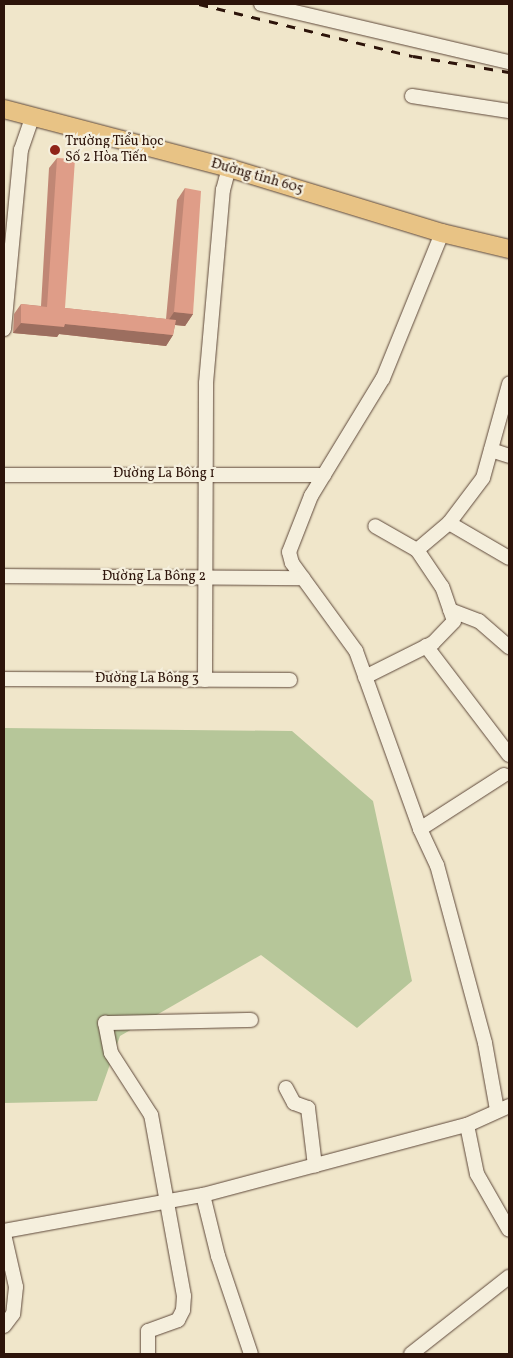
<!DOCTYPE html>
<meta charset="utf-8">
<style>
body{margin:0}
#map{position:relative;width:513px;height:1358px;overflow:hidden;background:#f0e6ca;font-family:Vollkorn,serif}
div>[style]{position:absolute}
.green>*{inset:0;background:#b6c699}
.roads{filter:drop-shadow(0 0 1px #5e483a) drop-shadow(0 0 1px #5e483a)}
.minor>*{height:14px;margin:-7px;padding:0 7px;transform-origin:7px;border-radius:7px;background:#f5efdd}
.major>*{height:18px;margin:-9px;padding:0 9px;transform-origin:9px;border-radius:9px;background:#e8c385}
.rail>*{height:3px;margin-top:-1.5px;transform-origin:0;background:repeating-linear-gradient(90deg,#2d140a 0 9px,transparent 0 18px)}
.wall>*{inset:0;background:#c08775}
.shaded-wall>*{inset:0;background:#9c6e5f}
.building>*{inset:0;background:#df9d88}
.dots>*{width:14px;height:14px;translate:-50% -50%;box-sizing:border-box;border:2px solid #f5efdd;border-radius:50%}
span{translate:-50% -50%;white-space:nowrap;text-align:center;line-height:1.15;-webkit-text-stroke:4.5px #f5efdd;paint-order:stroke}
.poi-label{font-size:14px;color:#2d140a}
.left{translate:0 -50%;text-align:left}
.street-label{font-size:14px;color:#2d140a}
.frame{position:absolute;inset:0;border:5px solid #2d140a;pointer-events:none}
</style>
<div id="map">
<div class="green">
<div style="clip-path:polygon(4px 728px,292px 731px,373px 801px,412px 981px,357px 1028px,261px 955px,120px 1036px,97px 1101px,4px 1103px)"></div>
</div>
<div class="roads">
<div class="minor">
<div style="left:261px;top:4px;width:255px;rotate:13.2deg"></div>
<div style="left:412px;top:96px;width:98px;rotate:8.8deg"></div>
<div style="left:442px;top:233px;width:157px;rotate:112.1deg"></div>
<div style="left:383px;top:378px;width:138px;rotate:121.4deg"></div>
<div style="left:311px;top:496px;width:60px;rotate:111.4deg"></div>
<div style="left:289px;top:552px;width:11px;rotate:75deg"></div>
<div style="left:292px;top:563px;width:109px;rotate:54deg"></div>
<div style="left:356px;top:651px;width:189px;rotate:70.2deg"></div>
<div style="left:420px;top:829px;width:40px;rotate:65deg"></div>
<div style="left:437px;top:865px;width:184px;rotate:74.9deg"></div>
<div style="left:485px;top:1043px;width:68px;rotate:79.8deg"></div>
<div style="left:4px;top:329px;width:180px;rotate:-84.6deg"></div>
<div style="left:21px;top:150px;width:36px;rotate:-71deg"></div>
<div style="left:491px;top:450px;width:19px;rotate:18deg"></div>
<div style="left:4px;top:475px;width:320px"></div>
<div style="left:449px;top:523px;width:69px;rotate:30.3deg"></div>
<div style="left:417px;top:550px;width:42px;rotate:-40.2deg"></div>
<div style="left:449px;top:523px;width:56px;rotate:-52.9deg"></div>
<div style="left:483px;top:478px;width:98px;rotate:-74.5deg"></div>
<div style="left:4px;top:576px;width:299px;rotate:0.4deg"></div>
<div style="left:450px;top:610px;width:31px;rotate:21deg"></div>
<div style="left:479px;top:621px;width:40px;rotate:41deg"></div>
<div style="left:426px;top:646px;width:137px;rotate:52.7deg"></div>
<div style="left:365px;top:677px;width:76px;rotate:-26.6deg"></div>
<div style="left:433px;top:643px;width:30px;rotate:-46deg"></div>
<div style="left:454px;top:621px;width:36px;rotate:-109deg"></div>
<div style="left:442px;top:587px;width:45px;rotate:-124deg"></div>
<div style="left:417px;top:550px;width:48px;rotate:-150.3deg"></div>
<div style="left:4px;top:679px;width:286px;rotate:0.2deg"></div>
<div style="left:205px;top:680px;width:297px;rotate:-89.8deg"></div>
<div style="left:206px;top:383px;width:194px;rotate:-85deg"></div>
<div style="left:223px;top:190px;width:23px;rotate:-75deg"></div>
<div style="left:420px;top:829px;width:100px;rotate:-32.7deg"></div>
<div style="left:286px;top:1088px;width:17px;rotate:62deg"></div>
<div style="left:294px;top:1103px;width:15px;rotate:20deg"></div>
<div style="left:308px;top:1108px;width:58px;rotate:83.1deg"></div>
<div style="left:467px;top:1125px;width:50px;rotate:78.5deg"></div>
<div style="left:477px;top:1174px;width:64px;rotate:60.3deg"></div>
<div style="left:203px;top:1195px;width:63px;rotate:76.2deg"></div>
<div style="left:218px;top:1256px;width:103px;rotate:71.4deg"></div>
<div style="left:4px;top:1231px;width:202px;rotate:-10.3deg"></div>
<div style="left:203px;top:1195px;width:273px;rotate:-14.9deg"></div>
<div style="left:467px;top:1125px;width:46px;rotate:-24.3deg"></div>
<div style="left:4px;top:1234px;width:54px;rotate:77.2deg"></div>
<div style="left:16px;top:1287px;width:27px;rotate:96deg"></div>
<div style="left:13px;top:1314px;width:15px;rotate:127deg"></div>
<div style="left:148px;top:1354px;width:23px;rotate:-90deg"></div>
<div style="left:148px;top:1331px;width:32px;rotate:-20deg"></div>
<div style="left:178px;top:1320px;width:11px;rotate:-63deg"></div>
<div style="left:183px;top:1310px;width:14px;rotate:-86deg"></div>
<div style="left:184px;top:1296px;width:184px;rotate:-100.3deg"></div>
<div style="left:151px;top:1115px;width:74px;rotate:-122.8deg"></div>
<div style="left:111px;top:1053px;width:31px;rotate:-101deg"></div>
<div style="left:105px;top:1023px;width:146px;rotate:-1.2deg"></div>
<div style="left:411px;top:1354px;width:125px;rotate:-38.2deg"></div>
</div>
<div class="major">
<div style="left:4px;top:109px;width:233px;rotate:14.7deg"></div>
<div style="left:229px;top:168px;width:223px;rotate:17deg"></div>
<div style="left:442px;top:233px;width:69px;rotate:13.4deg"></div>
</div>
</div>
<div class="rail">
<div style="left:199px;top:4px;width:220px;rotate:13.7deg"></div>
<div style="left:413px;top:56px;width:97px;rotate:9.5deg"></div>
</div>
<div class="wall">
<div style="clip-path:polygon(57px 158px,65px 308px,166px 319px,177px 200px,185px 188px,193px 314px,185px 326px,175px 325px,173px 335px,166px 346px,59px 334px,57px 337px,13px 333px,14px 314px,21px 304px,41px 306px,49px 168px)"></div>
</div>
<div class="shaded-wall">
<div style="clip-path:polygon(174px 312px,193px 314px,185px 326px,166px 324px)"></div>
<div style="clip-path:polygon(21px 323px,65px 324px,173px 335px,166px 346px,59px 334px,57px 337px,13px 333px)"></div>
</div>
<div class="building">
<div style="clip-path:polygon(57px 158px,75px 159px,65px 308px,176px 320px,173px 335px,65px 324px,64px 327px,21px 323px,21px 304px,47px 307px)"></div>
<div style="clip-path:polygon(185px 188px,201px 191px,193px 314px,174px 312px)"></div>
</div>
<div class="dots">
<div style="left:55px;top:150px;background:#8f2418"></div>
</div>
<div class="poi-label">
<span class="left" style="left:65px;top:150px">Trường Tiểu học<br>Số 2 Hòa Tiến</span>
</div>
<div class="street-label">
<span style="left:257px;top:177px;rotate:16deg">Đường tỉnh 605</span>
<span style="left:164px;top:474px">Đường La Bông 1</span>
<span style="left:154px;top:577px">Đường La Bông 2</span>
<span style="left:147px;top:679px">Đường La Bông 3</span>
</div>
<div class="frame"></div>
</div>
